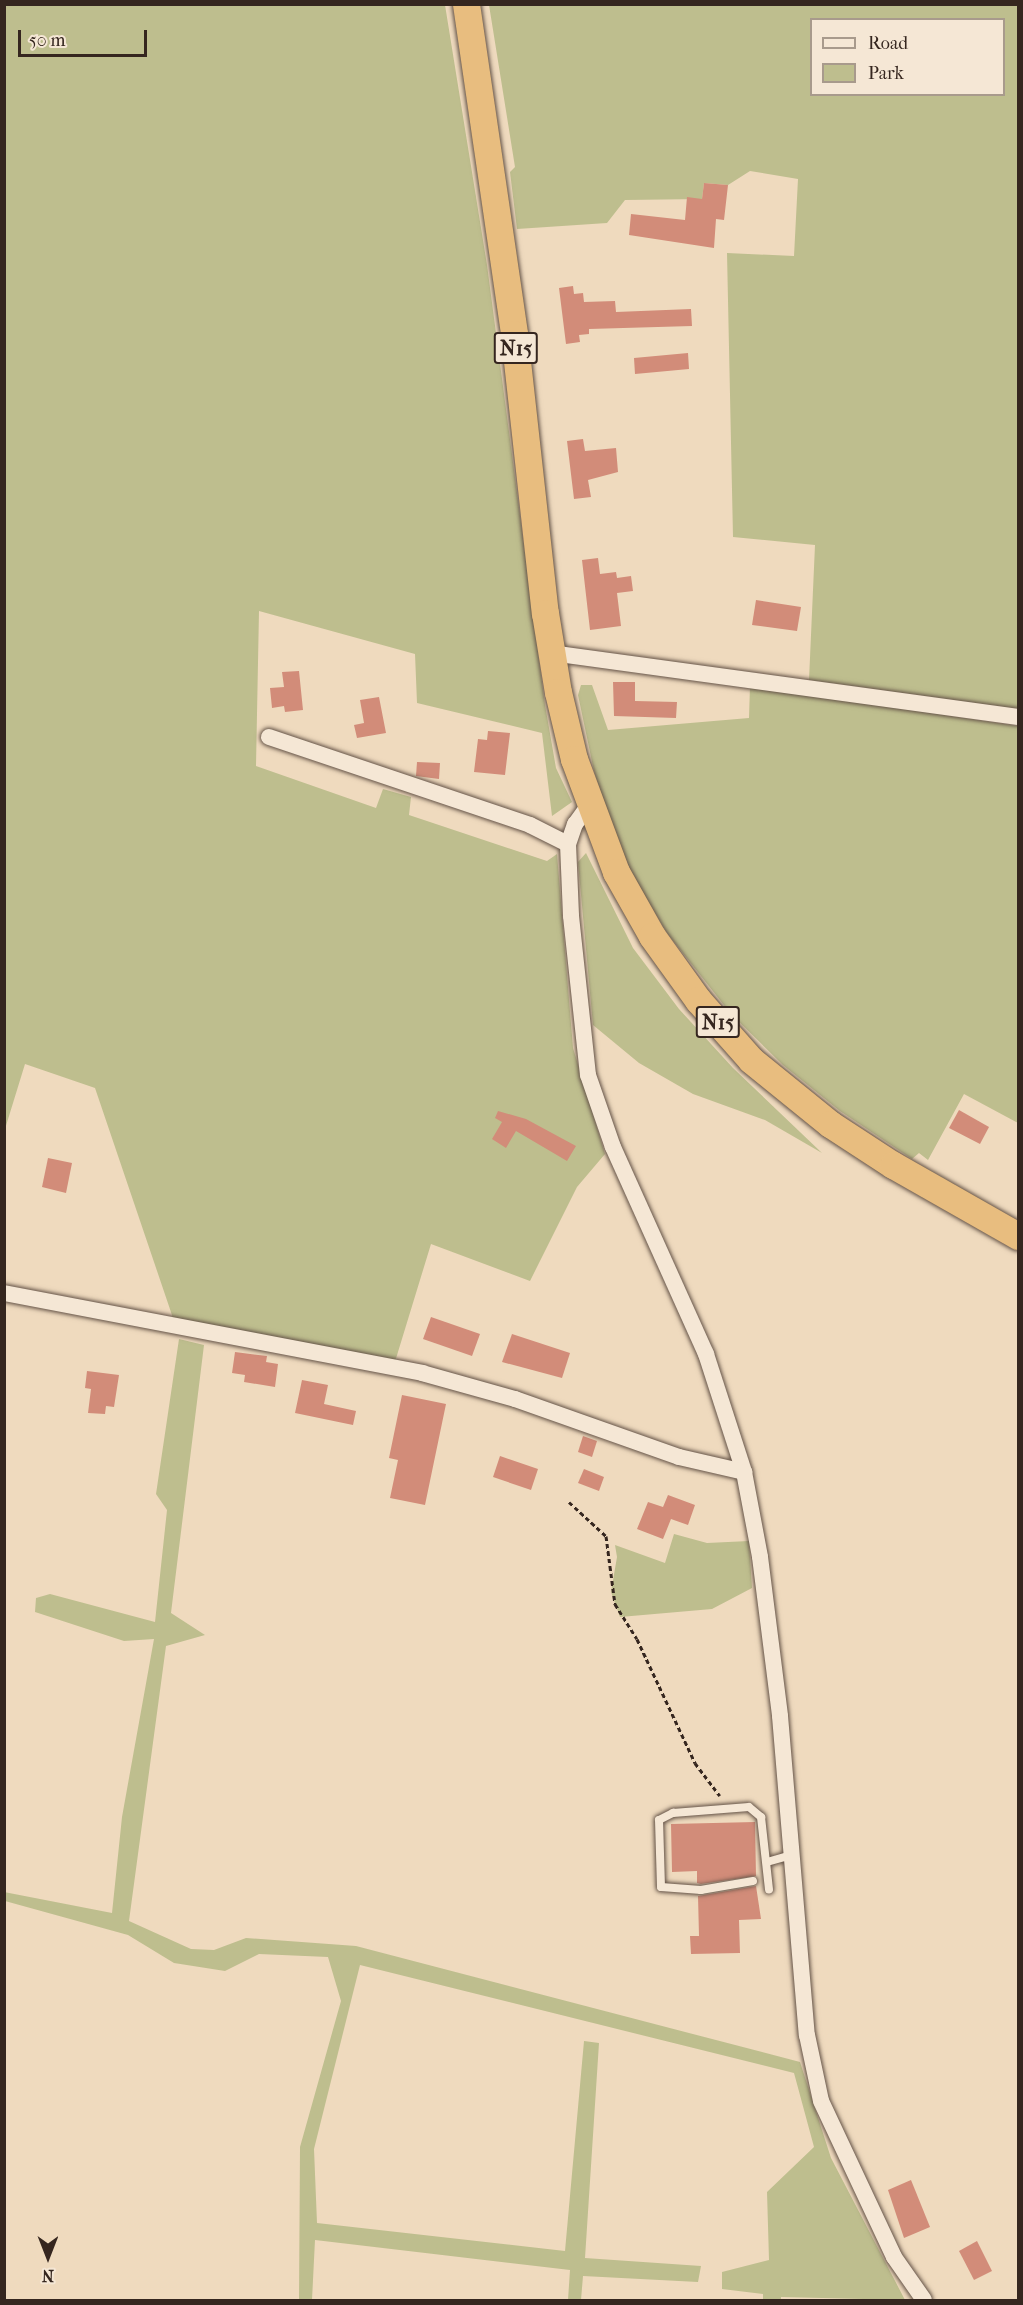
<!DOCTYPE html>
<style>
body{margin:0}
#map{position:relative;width:1023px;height:2305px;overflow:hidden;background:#efdabe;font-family:"IM FELL French Canon",serif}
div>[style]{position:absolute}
.green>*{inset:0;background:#bebe8e}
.building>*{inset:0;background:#d28c79}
.path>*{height:3px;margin-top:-1.5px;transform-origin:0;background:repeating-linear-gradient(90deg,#35261f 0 4.5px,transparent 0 7.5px)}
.roads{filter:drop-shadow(0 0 2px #645347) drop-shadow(0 0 2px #645347)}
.service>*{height:8px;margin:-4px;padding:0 4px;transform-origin:4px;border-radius:4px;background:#f5e7d5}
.minor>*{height:16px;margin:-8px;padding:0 8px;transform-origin:8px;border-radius:8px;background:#f5e7d5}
.trunk>*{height:27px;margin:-13.5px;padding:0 13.5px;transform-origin:13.5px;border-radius:13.5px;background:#e8bd7f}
span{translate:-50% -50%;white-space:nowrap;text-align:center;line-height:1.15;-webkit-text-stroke:5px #f5e7d5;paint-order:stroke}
.shield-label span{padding:2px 4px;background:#f5e7d5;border:2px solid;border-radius:4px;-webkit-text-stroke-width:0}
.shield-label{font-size:21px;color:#35261f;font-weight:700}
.frame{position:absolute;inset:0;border:6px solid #35261f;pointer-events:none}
.legend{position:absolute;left:810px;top:18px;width:195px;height:78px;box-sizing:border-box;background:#f5e7d5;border:2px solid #a89a8c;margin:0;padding:8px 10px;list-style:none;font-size:18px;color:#35261f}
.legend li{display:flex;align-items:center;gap:12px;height:30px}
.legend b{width:30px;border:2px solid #a89a8c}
.north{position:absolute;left:18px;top:2227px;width:60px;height:60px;-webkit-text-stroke:4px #f5e7d5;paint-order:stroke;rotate:180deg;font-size:16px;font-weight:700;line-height:24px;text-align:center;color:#35261f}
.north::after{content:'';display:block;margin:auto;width:21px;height:27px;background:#35261f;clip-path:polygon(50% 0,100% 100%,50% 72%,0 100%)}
.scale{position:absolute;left:18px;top:30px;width:129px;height:27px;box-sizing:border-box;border:3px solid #35261f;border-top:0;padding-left:8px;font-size:18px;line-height:21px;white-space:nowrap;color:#35261f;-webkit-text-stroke:4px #f5e7d5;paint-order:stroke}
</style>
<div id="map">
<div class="green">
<div style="clip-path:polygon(4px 5px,445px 5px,487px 265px,545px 705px,556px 768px,572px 802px,552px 816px,542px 733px,417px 703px,415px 654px,259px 611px,256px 766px,376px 808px,383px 789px,411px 797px,409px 815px,547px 861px,557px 854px,573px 1048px,605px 1154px,577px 1187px,530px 1281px,431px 1244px,394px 1365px,174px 1321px,95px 1088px,25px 1064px,5px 1129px)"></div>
<div style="clip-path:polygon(evenodd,489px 5px,1018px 5px,1018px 709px,809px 680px,815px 545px,733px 537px,727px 253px,794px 256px,798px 179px,750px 171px,728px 185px,704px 183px,702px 199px,625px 200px,607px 223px,517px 229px,510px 172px,515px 167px,489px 5px,812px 20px,1004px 20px,1004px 94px,812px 94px,812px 20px)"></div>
<div style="clip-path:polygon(581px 685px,592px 685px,608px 730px,749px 718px,750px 686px,1018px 726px,1018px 1123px,964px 1094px,928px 1160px,919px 1153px,912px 1159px,840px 1111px,783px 1065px,731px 1014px,667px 933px,633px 876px,610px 823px,594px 771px,578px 695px)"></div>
<div style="clip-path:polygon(586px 853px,633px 948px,679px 1009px,733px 1068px,822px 1153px,765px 1120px,693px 1094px,639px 1063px,593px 1025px,578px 862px)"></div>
<div style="clip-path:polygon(179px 1339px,204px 1345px,171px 1613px,205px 1635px,166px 1646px,129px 1921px,191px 1949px,214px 1950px,246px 1938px,356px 1946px,800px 2062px,831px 2158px,905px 2300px,781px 2297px,781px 2300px,763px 2300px,763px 2294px,722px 2289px,722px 2272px,769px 2260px,767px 2192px,814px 2147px,794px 2073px,360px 1965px,314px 2149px,317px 2223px,565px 2251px,584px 2041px,599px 2043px,585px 2258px,701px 2266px,698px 2282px,583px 2276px,581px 2300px,568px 2300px,570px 2270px,315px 2240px,312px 2300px,299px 2300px,300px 2147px,341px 2001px,328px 1957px,259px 1954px,225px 1971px,174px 1963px,128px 1935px,5px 1901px,4px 1892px,112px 1913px,122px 1817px,154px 1639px,124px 1641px,35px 1612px,36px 1598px,50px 1594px,155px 1622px,167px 1510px,156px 1494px)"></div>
<div style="clip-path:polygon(674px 1534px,707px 1543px,749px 1541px,752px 1588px,712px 1609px,620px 1617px,611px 1592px,617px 1557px,615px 1545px,665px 1563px)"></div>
</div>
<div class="building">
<div style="clip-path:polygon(704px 183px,728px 185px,724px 220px,716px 219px,714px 248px,629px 235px,631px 214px,685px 220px,687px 197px,702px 199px)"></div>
<div style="clip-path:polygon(573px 286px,574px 294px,583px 293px,584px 302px,615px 301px,616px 312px,691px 309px,692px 326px,589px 329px,589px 334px,579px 335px,580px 342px,566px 344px,559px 288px)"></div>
<div style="clip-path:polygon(688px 353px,689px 369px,635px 374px,634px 358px)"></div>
<div style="clip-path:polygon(583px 439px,585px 451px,616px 448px,618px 472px,588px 480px,591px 497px,574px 499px,567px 441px)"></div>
<div style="clip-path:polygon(598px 558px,600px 574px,616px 572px,617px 578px,631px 576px,633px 591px,617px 593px,621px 626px,590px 630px,582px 560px)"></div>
<div style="clip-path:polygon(756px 600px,801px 607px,797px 631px,752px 625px)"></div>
<div style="clip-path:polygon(299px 671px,303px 710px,285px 712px,284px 706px,272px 708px,270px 688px,284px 687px,282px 672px)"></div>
<div style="clip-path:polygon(613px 682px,635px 682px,635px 701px,677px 702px,676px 718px,614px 716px)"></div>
<div style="clip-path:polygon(379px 697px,386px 733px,357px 738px,354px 725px,364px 723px,360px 700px)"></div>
<div style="clip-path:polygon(488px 731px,510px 733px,505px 775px,474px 772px,478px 739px,487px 740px)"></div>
<div style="clip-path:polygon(417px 762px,440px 763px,439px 779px,416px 776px)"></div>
<div style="clip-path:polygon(959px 1110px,989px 1127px,980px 1144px,949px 1128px)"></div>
<div style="clip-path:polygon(498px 1111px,526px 1119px,576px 1146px,567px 1161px,516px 1131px,506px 1148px,492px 1139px,502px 1122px,495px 1118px)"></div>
<div style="clip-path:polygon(48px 1158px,72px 1163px,66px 1193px,42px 1187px)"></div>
<div style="clip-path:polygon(431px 1317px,480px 1334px,472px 1356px,423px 1339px)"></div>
<div style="clip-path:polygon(512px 1334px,570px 1353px,562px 1378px,502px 1362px)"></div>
<div style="clip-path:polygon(235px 1352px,267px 1356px,266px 1362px,278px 1364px,275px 1387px,244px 1382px,245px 1375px,232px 1373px)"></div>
<div style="clip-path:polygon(87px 1371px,119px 1375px,114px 1407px,106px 1406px,105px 1414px,88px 1413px,91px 1389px,85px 1388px)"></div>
<div style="clip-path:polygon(302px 1380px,328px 1385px,324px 1404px,356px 1411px,353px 1425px,295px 1413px)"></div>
<div style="clip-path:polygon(402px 1395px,446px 1404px,425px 1505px,390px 1498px,398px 1460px,389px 1458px)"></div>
<div style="clip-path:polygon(583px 1436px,597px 1441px,592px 1457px,578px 1452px)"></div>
<div style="clip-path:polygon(500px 1456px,538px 1469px,531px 1490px,493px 1477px)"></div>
<div style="clip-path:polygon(584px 1469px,604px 1477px,599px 1491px,578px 1483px)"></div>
<div style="clip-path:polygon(668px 1495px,695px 1505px,688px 1525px,671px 1519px,663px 1539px,637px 1529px,648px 1502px,663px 1507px)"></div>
<div style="clip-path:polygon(755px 1822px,756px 1876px,701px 1884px,697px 1883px,697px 1871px,672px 1872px,671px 1824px)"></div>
<div style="clip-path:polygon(756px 1886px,761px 1919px,739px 1920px,740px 1953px,691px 1954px,690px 1936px,699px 1936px,698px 1896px)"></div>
<div style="clip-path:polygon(911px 2180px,930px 2227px,904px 2238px,888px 2190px)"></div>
<div style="clip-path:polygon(977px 2241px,992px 2271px,974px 2280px,959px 2251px)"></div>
</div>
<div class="path">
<div style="left:569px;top:1502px;width:50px;rotate:42.6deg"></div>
<div style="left:606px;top:1536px;width:69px;rotate:82.5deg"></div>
<div style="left:615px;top:1604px;width:41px;rotate:57.8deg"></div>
<div style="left:637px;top:1639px;width:137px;rotate:64.9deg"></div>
<div style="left:695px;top:1763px;width:41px;rotate:52.9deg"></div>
</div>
<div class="roads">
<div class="service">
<div style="left:767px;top:1862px;width:26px;rotate:-16deg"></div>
<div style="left:753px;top:1881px;width:53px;rotate:170.2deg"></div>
<div style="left:701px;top:1890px;width:40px;rotate:-175.7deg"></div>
<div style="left:661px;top:1887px;width:67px;rotate:-91.7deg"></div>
<div style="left:659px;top:1820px;width:16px;rotate:-27deg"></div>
<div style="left:673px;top:1813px;width:76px;rotate:-4.5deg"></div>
<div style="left:749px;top:1807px;width:16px;rotate:40deg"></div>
<div style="left:761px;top:1817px;width:73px;rotate:83.7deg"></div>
</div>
<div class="minor">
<div style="left:551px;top:653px;width:471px;rotate:7.8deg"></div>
<div style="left:269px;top:737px;width:275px;rotate:18.6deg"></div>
<div style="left:530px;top:825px;width:42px;rotate:26.6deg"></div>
<div style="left:589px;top:805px;width:24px;rotate:126deg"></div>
<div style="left:575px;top:824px;width:21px;rotate:109deg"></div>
<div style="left:568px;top:844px;width:72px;rotate:87.6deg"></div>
<div style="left:571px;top:916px;width:160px;rotate:83.9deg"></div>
<div style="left:588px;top:1075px;width:76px;rotate:70.9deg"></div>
<div style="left:613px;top:1147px;width:227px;rotate:65.8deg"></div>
<div style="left:706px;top:1354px;width:124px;rotate:72.1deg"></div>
<div style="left:4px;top:1293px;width:426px;rotate:10.8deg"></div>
<div style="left:422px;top:1373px;width:97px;rotate:15.6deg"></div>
<div style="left:515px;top:1399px;width:174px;rotate:19.5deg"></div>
<div style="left:679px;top:1457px;width:67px;rotate:13deg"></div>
<div style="left:744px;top:1472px;width:86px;rotate:79.3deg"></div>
<div style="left:760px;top:1557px;width:160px;rotate:82.8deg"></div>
<div style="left:780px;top:1716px;width:320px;rotate:85.2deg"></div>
<div style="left:807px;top:2035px;width:67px;rotate:78deg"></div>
<div style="left:821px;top:2101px;width:172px;rotate:64.9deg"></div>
<div style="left:894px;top:2257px;width:52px;rotate:55.1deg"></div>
</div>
<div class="trunk">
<div style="left:466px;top:4px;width:333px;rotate:81.7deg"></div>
<div style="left:514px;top:334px;width:281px;rotate:83.7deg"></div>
<div style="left:545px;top:613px;width:80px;rotate:80.7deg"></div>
<div style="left:558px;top:692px;width:69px;rotate:76.6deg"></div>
<div style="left:574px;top:759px;width:121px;rotate:69.6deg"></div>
<div style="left:616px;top:872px;width:73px;rotate:60.6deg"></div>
<div style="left:652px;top:936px;width:79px;rotate:54.3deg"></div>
<div style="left:698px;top:1000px;width:80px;rotate:48.5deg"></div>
<div style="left:751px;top:1060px;width:102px;rotate:39deg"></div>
<div style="left:830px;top:1124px;width:75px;rotate:33.1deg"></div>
<div style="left:893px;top:1165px;width:144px;rotate:29.6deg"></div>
</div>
</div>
<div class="shield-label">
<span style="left:516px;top:348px">N15</span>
<span style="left:718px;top:1022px">N15</span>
</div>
<div class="frame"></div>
<ul class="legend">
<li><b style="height:8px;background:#f5e7d5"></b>Road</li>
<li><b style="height:16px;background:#bebe8e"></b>Park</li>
</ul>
<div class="north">N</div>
<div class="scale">50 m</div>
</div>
